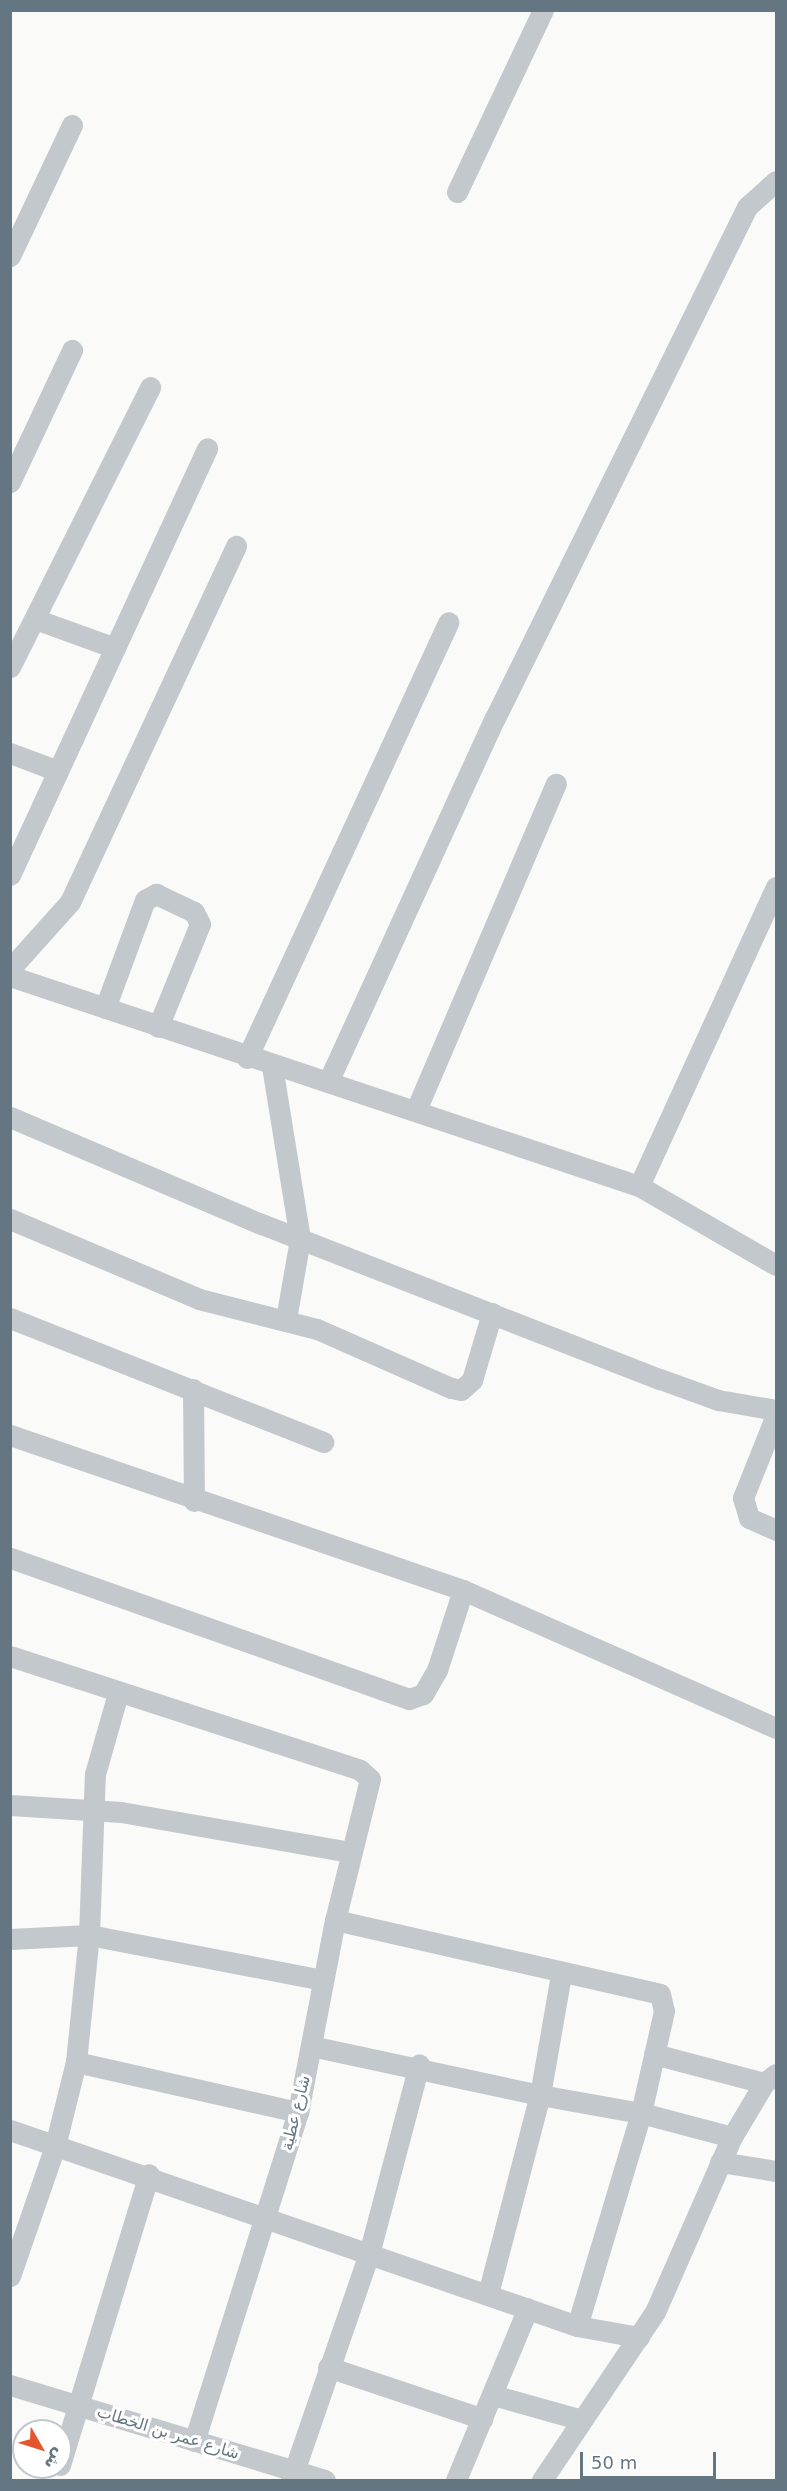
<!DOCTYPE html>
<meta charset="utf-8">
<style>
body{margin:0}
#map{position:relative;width:787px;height:2491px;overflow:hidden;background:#fafaf8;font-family:"DejaVu Sans",Cairo,sans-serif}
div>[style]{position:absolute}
.minor>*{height:21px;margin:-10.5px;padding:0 10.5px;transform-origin:10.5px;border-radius:10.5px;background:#c3c8cc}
span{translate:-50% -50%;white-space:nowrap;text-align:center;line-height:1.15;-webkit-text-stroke:6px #fff;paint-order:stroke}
.street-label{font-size:16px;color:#657683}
.frame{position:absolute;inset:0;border:12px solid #657683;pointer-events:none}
.north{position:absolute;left:12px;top:2419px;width:60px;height:60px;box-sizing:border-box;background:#fff;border:2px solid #c1c8cd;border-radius:50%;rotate:129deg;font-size:16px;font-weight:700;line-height:24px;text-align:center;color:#657683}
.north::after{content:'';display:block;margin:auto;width:21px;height:27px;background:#e4572e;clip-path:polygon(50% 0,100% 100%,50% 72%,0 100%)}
.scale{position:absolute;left:580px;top:2452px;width:136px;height:27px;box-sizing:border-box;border:3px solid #657683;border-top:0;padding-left:8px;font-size:18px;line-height:21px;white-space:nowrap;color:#657683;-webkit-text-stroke:4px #fff;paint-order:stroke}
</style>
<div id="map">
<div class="minor">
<div style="left:457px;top:192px;width:201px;rotate:-64.7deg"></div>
<div style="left:10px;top:256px;width:145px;rotate:-64.7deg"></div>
<div style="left:10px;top:482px;width:146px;rotate:-64.8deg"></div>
<div style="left:35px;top:619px;width:85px;rotate:19.9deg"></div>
<div style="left:10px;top:667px;width:313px;rotate:-63.4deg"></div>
<div style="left:10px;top:753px;width:51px;rotate:20.6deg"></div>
<div style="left:10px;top:875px;width:470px;rotate:-65.2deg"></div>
<div style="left:10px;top:969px;width:90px;rotate:-48.2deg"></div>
<div style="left:70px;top:902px;width:393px;rotate:-65deg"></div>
<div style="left:10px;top:976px;width:663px;rotate:18.46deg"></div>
<div style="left:639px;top:1186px;width:158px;rotate:30deg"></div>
<div style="left:105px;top:1008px;width:115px;rotate:-69.7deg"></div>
<div style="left:145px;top:900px;width:13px;rotate:-29deg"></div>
<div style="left:156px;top:894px;width:42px;rotate:25.3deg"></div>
<div style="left:194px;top:912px;width:13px;rotate:63deg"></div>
<div style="left:200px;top:924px;width:111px;rotate:112.2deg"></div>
<div style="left:247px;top:1058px;width:480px;rotate:-65.2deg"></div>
<div style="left:272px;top:1066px;width:175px;rotate:80.8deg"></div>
<div style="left:300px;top:1239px;width:81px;rotate:99.9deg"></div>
<div style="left:328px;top:1082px;width:400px;rotate:-65.4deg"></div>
<div style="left:495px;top:718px;width:570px;rotate:-63.75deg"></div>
<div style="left:747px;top:207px;width:39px;rotate:-42deg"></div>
<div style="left:416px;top:1110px;width:355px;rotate:-66.8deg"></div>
<div style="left:10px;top:1117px;width:271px;rotate:23.1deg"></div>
<div style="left:259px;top:1223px;width:430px;rotate:21.3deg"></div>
<div style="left:660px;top:1379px;width:62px;rotate:19.9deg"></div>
<div style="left:718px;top:1400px;width:59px;rotate:9.8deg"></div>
<div style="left:639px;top:1186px;width:329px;rotate:-65.4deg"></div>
<div style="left:10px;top:1219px;width:205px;rotate:22.9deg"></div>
<div style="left:199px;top:1299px;width:122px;rotate:14.3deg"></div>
<div style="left:317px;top:1329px;width:146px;rotate:23.8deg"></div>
<div style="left:451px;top:1388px;width:10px;rotate:11deg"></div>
<div style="left:461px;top:1390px;width:15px;rotate:-42deg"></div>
<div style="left:472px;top:1380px;width:70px;rotate:-73.4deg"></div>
<div style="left:10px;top:1318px;width:337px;rotate:21.6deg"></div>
<div style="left:193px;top:1389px;width:112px;rotate:89.5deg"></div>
<div style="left:776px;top:1415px;width:89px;rotate:111.7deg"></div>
<div style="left:743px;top:1498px;width:21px;rotate:73deg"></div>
<div style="left:749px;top:1518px;width:30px;rotate:24deg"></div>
<div style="left:10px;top:1435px;width:479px;rotate:18.9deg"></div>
<div style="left:463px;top:1590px;width:84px;rotate:108deg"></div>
<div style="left:437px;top:1670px;width:28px;rotate:120deg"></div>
<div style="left:423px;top:1694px;width:15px;rotate:160deg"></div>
<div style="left:409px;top:1699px;width:423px;rotate:-160.5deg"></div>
<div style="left:463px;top:1590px;width:342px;rotate:23.8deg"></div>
<div style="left:10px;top:1656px;width:368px;rotate:18deg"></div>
<div style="left:360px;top:1770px;width:13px;rotate:42deg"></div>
<div style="left:370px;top:1779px;width:145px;rotate:103.9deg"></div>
<div style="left:335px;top:1920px;width:196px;rotate:100.9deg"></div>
<div style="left:298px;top:2112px;width:345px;rotate:107.5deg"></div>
<div style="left:10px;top:1805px;width:111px;rotate:3.6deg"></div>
<div style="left:121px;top:1812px;width:233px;rotate:9.9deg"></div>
<div style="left:335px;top:1920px;width:333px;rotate:12.8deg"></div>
<div style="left:660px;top:1994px;width:17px;rotate:77deg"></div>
<div style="left:664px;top:2011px;width:105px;rotate:102.7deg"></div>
<div style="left:641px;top:2113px;width:222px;rotate:106.7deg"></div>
<div style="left:10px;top:1939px;width:79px;rotate:-2.9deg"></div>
<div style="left:89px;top:1935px;width:238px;rotate:10.9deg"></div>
<div style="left:311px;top:2046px;width:234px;rotate:12.1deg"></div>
<div style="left:540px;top:2095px;width:122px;rotate:-80.1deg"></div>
<div style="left:654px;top:2054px;width:114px;rotate:14.8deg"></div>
<div style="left:76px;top:2062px;width:228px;rotate:12.7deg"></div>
<div style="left:10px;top:2130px;width:600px;rotate:19.07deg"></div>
<div style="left:577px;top:2326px;width:63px;rotate:10.1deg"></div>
<div style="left:720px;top:2162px;width:57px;rotate:9.1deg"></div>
<div style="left:10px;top:2276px;width:138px;rotate:-70.9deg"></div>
<div style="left:55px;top:2146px;width:87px;rotate:-76deg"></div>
<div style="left:76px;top:2062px;width:128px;rotate:-84.2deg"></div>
<div style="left:89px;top:1935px;width:161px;rotate:-87.9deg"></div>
<div style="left:95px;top:1774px;width:84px;rotate:-74.1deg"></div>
<div style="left:488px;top:2294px;width:206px;rotate:-75.4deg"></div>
<div style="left:540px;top:2095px;width:103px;rotate:10.1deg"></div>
<div style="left:641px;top:2113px;width:94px;rotate:14.8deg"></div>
<div style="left:328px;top:2367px;width:163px;rotate:18.5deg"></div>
<div style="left:10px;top:2385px;width:329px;rotate:16.8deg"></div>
<div style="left:493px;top:2395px;width:92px;rotate:15.7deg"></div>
<div style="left:60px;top:2465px;width:304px;rotate:-73deg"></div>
<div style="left:291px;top:2480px;width:239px;rotate:-71deg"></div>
<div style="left:369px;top:2254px;width:196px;rotate:-75.2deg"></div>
<div style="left:456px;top:2480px;width:186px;rotate:-67.3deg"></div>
<div style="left:542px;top:2480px;width:202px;rotate:-56.1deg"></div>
<div style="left:655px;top:2312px;width:191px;rotate:-66.3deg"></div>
<div style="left:732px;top:2137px;width:63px;rotate:-59.3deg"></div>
<div style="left:764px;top:2083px;width:15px;rotate:-37deg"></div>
</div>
<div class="street-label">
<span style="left:296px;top:2113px;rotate:-76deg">شارع عطية</span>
<span style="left:168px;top:2433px;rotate:17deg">شارع عمر بن الخطاب</span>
</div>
<div class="frame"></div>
<div class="north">ش</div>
<div class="scale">50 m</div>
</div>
